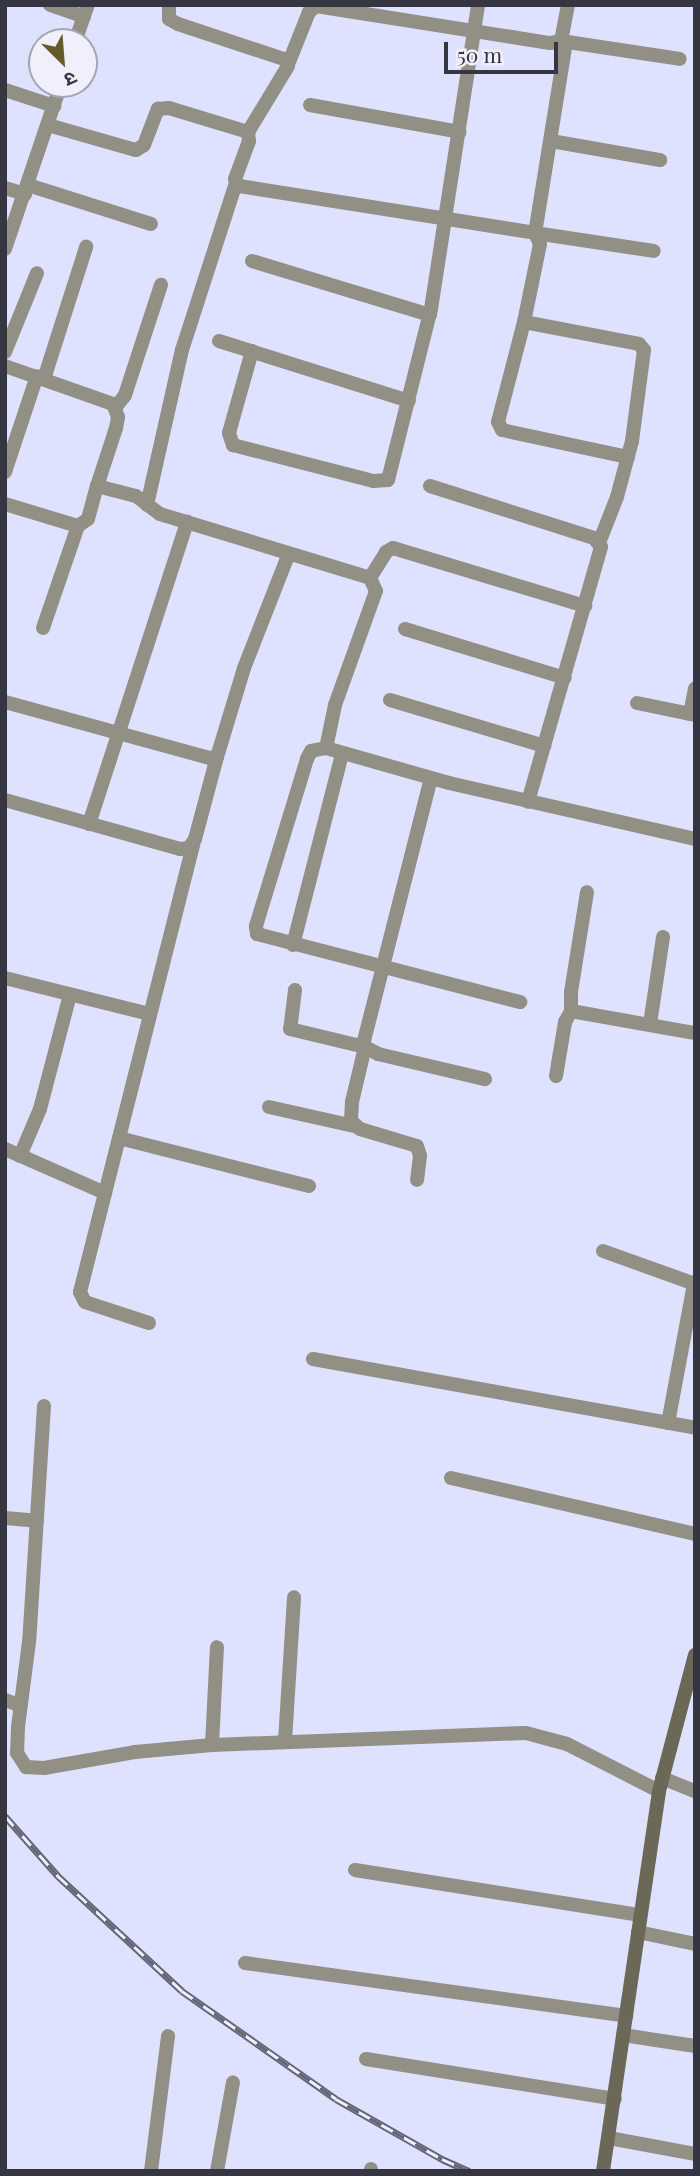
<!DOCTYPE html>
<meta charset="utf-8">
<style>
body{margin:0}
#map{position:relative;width:700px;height:2176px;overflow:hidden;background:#dfe2ff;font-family:"Playfair Display","Noto Sans Devanagari",serif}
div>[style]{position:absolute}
.street>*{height:14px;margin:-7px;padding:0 7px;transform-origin:7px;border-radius:7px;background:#929084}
.secondary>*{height:14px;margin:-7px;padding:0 7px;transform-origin:7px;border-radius:7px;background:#6b6857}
.rail>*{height:7px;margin-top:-3.5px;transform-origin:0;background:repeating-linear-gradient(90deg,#eff0fc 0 13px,#646677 0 26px);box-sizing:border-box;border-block:2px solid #646677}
span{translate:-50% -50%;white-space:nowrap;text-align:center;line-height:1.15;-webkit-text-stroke:7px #eff0fc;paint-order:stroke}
.frame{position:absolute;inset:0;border:7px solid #353642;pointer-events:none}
.north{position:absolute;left:28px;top:28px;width:70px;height:70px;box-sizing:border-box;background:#eff0fc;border:2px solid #a5a6b2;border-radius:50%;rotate:155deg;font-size:19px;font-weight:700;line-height:28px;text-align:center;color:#353642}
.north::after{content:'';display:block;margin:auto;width:24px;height:32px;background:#655b28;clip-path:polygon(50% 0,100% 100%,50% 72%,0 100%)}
.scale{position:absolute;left:444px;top:42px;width:114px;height:32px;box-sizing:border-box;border:4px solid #353642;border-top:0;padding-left:9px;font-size:21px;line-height:24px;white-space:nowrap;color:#353642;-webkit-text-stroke:5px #eff0fc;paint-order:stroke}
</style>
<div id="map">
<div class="street">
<div style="left:50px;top:5px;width:36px;rotate:19deg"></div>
<div style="left:169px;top:5px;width:14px;rotate:90deg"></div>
<div style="left:169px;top:19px;width:10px;rotate:29deg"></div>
<div style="left:178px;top:24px;width:115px;rotate:18.3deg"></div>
<div style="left:287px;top:60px;width:6px;rotate:81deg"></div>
<div style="left:288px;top:66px;width:77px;rotate:121.2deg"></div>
<div style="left:561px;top:41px;width:120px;rotate:8.6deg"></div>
<div style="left:75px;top:42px;width:39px;rotate:-71deg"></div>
<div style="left:566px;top:42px;width:193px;rotate:99.2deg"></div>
<div style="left:535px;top:233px;width:120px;rotate:8.6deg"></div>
<div style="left:289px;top:62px;width:54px;rotate:-68.2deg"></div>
<div style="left:309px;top:12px;width:9px;rotate:-41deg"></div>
<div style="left:316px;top:6px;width:237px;rotate:9deg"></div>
<div style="left:550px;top:43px;width:11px;rotate:-10deg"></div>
<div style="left:561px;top:41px;width:37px;rotate:-79deg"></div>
<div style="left:5px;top:90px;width:52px;rotate:18.1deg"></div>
<div style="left:310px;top:105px;width:152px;rotate:10.2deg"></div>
<div style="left:48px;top:125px;width:91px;rotate:15.9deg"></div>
<div style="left:136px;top:150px;width:9px;rotate:-32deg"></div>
<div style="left:144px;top:145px;width:39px;rotate:-69deg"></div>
<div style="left:158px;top:109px;width:11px;rotate:-5deg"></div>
<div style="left:169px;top:108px;width:83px;rotate:16.9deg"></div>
<div style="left:248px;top:132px;width:9px;rotate:84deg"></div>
<div style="left:249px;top:141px;width:40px;rotate:110.2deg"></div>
<div style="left:235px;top:179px;width:8px;rotate:60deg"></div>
<div style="left:239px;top:186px;width:300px;rotate:9deg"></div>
<div style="left:535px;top:233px;width:12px;rotate:66deg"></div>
<div style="left:540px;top:244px;width:80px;rotate:101.6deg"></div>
<div style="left:524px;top:322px;width:117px;rotate:10.8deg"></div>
<div style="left:639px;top:344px;width:8px;rotate:50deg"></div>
<div style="left:644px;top:350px;width:92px;rotate:97.5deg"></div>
<div style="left:632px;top:441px;width:58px;rotate:105deg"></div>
<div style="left:617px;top:497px;width:49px;rotate:111.4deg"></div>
<div style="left:551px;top:141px;width:111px;rotate:9.9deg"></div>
<div style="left:28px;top:185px;width:129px;rotate:17.6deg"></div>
<div style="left:5px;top:188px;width:21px;rotate:17deg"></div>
<div style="left:5px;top:249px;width:174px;rotate:-71.3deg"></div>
<div style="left:252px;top:261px;width:186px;rotate:16.9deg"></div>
<div style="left:524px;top:322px;width:103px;rotate:104.6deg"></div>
<div style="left:498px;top:422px;width:9px;rotate:63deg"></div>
<div style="left:502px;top:430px;width:129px;rotate:12.1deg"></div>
<div style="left:219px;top:341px;width:199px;rotate:17.5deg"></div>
<div style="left:252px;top:351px;width:85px;rotate:105.7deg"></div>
<div style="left:229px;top:433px;width:13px;rotate:72deg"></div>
<div style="left:233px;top:445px;width:145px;rotate:14.4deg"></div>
<div style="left:373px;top:481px;width:15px;rotate:-4deg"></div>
<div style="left:388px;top:480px;width:176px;rotate:-75.9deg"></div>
<div style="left:431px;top:309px;width:308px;rotate:-81.2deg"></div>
<div style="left:5px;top:352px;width:85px;rotate:-67.9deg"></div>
<div style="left:5px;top:366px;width:114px;rotate:19.4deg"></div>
<div style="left:113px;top:404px;width:14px;rotate:69deg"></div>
<div style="left:118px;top:417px;width:11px;rotate:100deg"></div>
<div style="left:116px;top:428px;width:61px;rotate:108.1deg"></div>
<div style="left:44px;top:379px;width:139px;rotate:-72.3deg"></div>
<div style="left:115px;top:408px;width:16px;rotate:-52deg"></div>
<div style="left:125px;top:395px;width:116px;rotate:-71.9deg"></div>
<div style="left:5px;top:472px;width:101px;rotate:-71.6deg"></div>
<div style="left:430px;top:486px;width:172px;rotate:17.6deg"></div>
<div style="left:594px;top:538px;width:11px;rotate:52deg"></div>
<div style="left:601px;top:547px;width:265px;rotate:106deg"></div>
<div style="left:5px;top:504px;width:76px;rotate:16.8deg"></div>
<div style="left:78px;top:526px;width:12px;rotate:-35deg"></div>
<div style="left:88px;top:519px;width:34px;rotate:-75deg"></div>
<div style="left:97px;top:486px;width:40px;rotate:14.4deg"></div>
<div style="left:136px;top:496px;width:30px;rotate:37deg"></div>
<div style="left:160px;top:514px;width:220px;rotate:16.9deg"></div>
<div style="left:370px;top:578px;width:14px;rotate:65deg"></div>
<div style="left:376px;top:591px;width:121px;rotate:109.8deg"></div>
<div style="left:335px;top:705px;width:44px;rotate:101.8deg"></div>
<div style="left:326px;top:748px;width:128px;rotate:15.9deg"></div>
<div style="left:449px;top:783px;width:252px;rotate:12.8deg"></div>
<div style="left:147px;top:505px;width:159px;rotate:-77.3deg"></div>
<div style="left:182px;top:350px;width:176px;rotate:-72.1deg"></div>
<div style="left:370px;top:578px;width:31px;rotate:-58deg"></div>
<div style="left:386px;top:552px;width:8px;rotate:-30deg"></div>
<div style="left:393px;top:548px;width:201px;rotate:16.8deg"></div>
<div style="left:43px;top:628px;width:108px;rotate:-71.1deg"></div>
<div style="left:405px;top:629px;width:167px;rotate:17deg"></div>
<div style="left:390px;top:700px;width:161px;rotate:16.6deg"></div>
<div style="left:5px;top:702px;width:213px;rotate:15.3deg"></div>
<div style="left:210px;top:758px;width:7px;rotate:-8deg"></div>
<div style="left:217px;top:757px;width:93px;rotate:-73.1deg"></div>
<div style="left:244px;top:668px;width:123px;rotate:-68.6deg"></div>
<div style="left:637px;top:703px;width:59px;rotate:11.7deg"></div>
<div style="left:690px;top:714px;width:26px;rotate:-79deg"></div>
<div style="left:326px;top:748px;width:15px;rotate:169deg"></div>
<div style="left:311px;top:751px;width:9px;rotate:117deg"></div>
<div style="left:307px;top:759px;width:175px;rotate:107deg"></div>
<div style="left:256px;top:926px;width:8px;rotate:83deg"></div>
<div style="left:257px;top:934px;width:272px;rotate:14.5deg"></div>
<div style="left:431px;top:778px;width:271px;rotate:104.3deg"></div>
<div style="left:364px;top:1041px;width:6px;rotate:81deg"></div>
<div style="left:365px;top:1047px;width:15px;rotate:28deg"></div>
<div style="left:378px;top:1054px;width:110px;rotate:13.2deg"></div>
<div style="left:5px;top:800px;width:182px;rotate:15.6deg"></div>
<div style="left:180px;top:849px;width:9px;rotate:-6deg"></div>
<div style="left:189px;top:848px;width:11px;rotate:-56deg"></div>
<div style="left:195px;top:839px;width:85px;rotate:-75deg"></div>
<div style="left:89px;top:824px;width:318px;rotate:-72deg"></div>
<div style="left:293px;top:945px;width:197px;rotate:-75.6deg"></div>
<div style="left:5px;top:978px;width:148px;rotate:14deg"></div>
<div style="left:295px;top:990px;width:39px;rotate:97deg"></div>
<div style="left:290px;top:1029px;width:77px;rotate:13.5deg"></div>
<div style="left:365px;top:1047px;width:57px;rotate:103.3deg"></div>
<div style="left:352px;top:1102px;width:19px;rotate:93deg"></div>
<div style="left:351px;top:1121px;width:12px;rotate:42deg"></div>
<div style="left:360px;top:1129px;width:59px;rotate:16.6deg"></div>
<div style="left:417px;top:1146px;width:10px;rotate:73deg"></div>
<div style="left:420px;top:1156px;width:24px;rotate:97deg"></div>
<div style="left:571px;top:1011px;width:19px;rotate:-90deg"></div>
<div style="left:571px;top:992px;width:101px;rotate:-80.9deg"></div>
<div style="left:650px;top:1024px;width:88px;rotate:-81.5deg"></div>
<div style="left:556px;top:1076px;width:55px;rotate:-80.5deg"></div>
<div style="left:565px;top:1022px;width:13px;rotate:-61deg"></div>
<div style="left:571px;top:1011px;width:126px;rotate:10.1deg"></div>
<div style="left:269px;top:1107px;width:87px;rotate:12.6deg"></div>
<div style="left:119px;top:1138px;width:196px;rotate:14.2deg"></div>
<div style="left:5px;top:1149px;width:109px;rotate:23.7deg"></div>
<div style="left:20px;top:1156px;width:51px;rotate:-66.9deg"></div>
<div style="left:40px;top:1109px;width:118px;rotate:-75.3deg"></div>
<div style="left:603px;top:1251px;width:98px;rotate:19.7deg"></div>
<div style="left:149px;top:1323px;width:67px;rotate:-161.8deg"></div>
<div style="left:85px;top:1302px;width:11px;rotate:-117deg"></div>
<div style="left:80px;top:1292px;width:462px;rotate:-75.8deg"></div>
<div style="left:313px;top:1359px;width:388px;rotate:10.2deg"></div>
<div style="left:44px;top:1406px;width:236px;rotate:93.6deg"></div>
<div style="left:29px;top:1642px;width:86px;rotate:97.4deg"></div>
<div style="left:18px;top:1727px;width:26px;rotate:92deg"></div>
<div style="left:17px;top:1753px;width:17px;rotate:57deg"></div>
<div style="left:26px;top:1767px;width:18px;rotate:3deg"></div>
<div style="left:44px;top:1768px;width:92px;rotate:-10deg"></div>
<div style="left:135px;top:1752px;width:77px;rotate:-5.2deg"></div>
<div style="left:212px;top:1745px;width:314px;rotate:-2.2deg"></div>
<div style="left:526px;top:1733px;width:42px;rotate:15deg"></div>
<div style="left:567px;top:1744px;width:103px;rotate:27.1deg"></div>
<div style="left:668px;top:1423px;width:141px;rotate:-79.4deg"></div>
<div style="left:451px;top:1478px;width:250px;rotate:12.9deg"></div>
<div style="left:5px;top:1518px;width:32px;rotate:5deg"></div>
<div style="left:5px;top:1700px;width:15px;rotate:20deg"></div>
<div style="left:285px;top:1741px;width:144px;rotate:-86.4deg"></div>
<div style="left:212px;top:1745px;width:98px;rotate:-87.1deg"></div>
<div style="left:662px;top:1778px;width:35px;rotate:22deg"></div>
<div style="left:355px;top:1870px;width:289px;rotate:9deg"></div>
<div style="left:638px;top:1932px;width:58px;rotate:11.9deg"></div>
<div style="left:245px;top:1963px;width:385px;rotate:7.9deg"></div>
<div style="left:623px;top:2035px;width:73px;rotate:8.7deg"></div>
<div style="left:366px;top:2059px;width:252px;rotate:9.1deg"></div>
<div style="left:609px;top:2138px;width:87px;rotate:10.5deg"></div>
<div style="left:151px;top:2171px;width:136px;rotate:-82.8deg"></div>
<div style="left:217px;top:2171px;width:90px;rotate:-79.8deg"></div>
<div style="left:371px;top:2171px;width:2px;rotate:-90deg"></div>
</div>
<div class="secondary">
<div style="left:603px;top:2171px;width:384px;rotate:-81.6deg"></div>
<div style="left:659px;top:1791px;width:141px;rotate:-75.2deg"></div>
</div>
<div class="rail">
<div style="left:5px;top:1816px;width:80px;rotate:48.5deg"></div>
<div style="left:58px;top:1876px;width:169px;rotate:42.8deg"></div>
<div style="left:182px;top:1991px;width:188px;rotate:35deg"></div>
<div style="left:336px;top:2099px;width:122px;rotate:29.5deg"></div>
<div style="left:442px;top:2159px;width:30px;rotate:24deg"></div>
</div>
<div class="frame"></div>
<div class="north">उ</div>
<div class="scale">50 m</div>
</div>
